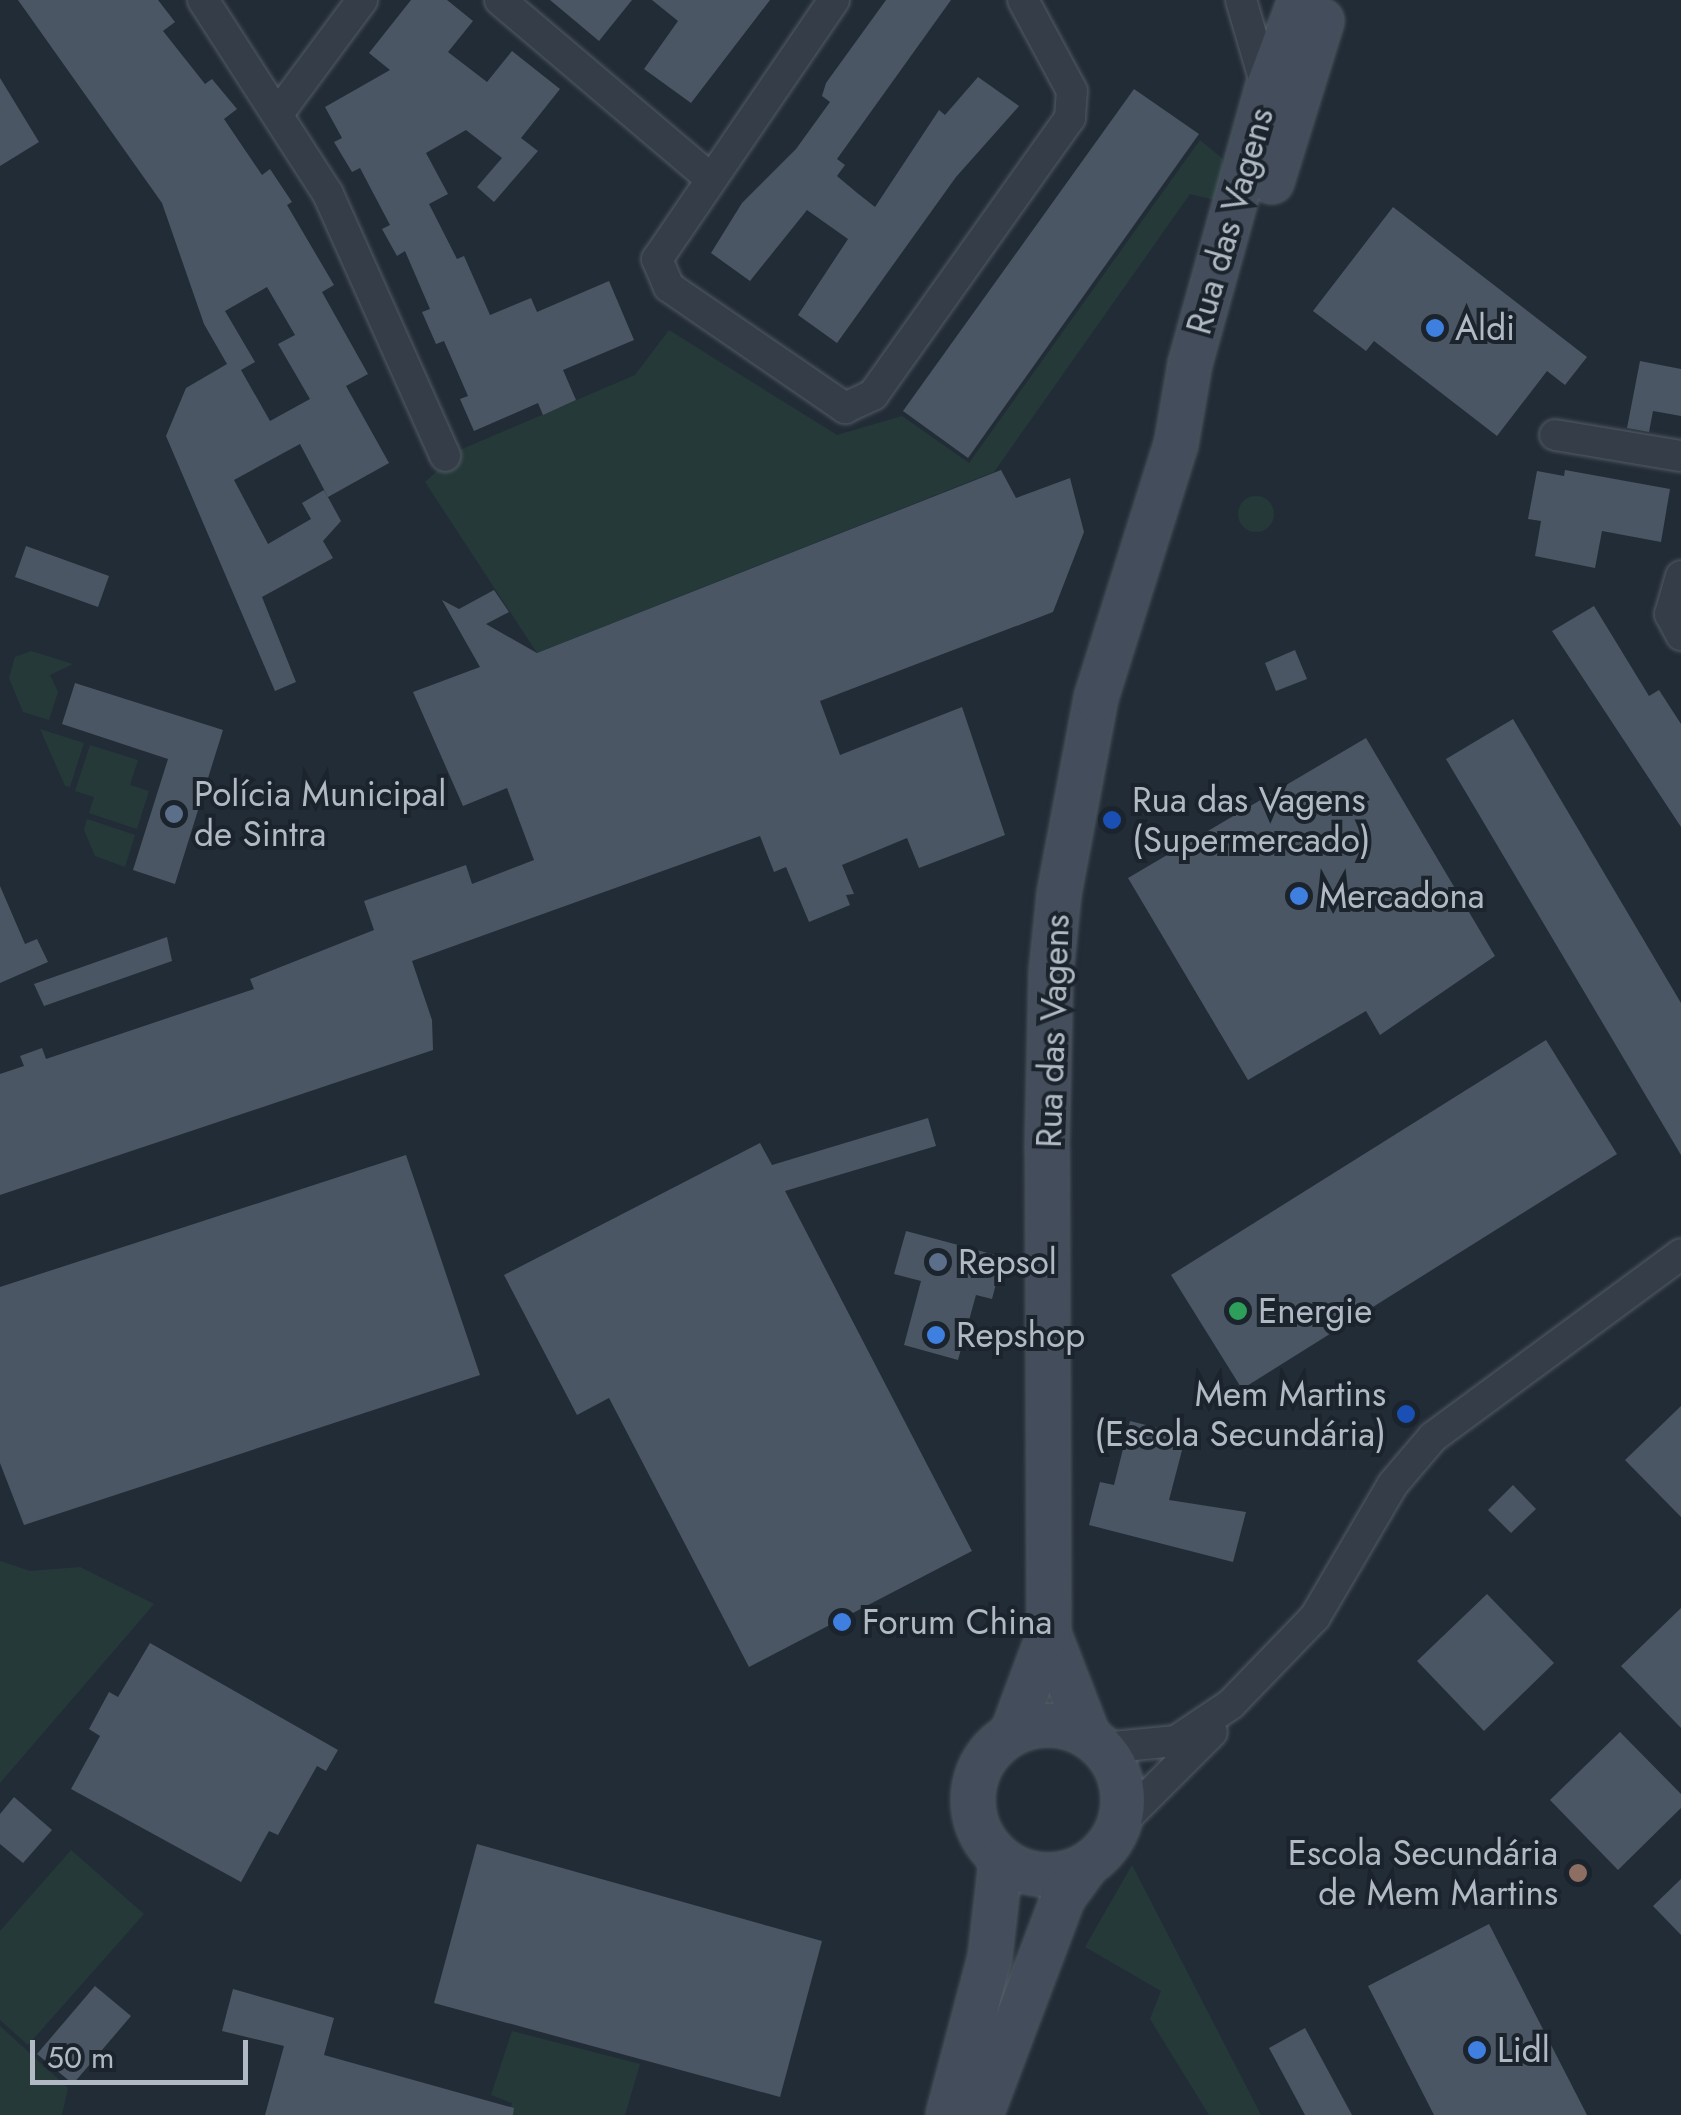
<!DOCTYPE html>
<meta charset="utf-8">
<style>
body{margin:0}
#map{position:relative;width:1681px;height:2115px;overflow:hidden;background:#222c37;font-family:Jost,sans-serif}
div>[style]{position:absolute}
.green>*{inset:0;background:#253939}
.round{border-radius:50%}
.building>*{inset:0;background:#4a5663}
.roads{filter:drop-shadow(0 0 2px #535c66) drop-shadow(0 0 2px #535c66)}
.street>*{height:30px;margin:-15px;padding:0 15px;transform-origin:15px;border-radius:15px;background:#353e48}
.secondary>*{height:42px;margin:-21px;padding:0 21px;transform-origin:21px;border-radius:21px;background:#434d5b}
.secondary>.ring{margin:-21px;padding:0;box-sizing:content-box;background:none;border:42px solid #434d5b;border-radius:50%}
.dots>*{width:28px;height:28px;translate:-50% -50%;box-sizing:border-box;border:5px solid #1b232c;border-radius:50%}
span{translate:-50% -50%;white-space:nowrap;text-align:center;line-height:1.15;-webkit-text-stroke:8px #1b232c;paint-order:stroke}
.street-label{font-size:35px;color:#b0b9c4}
.poi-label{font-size:35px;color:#b0b9c4}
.left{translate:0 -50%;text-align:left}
.right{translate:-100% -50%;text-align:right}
.scale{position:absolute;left:30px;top:2040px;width:218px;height:45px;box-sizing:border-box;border:5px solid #b0b9c4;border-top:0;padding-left:12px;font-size:30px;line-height:35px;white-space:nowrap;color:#b0b9c4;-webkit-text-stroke:8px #1b232c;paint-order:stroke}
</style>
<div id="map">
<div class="green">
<div style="clip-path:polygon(1200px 140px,1223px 159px,1219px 201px,1190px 194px,994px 472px,537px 653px,425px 482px,460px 450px,635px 375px,669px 330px,837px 435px,902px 416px,969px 463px)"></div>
<div class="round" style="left:1238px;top:496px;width:36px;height:36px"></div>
<div style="clip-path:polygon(31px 651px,73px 664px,50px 675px,58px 692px,49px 720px,23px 712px,9px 678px,15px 657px)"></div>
<div style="clip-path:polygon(40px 729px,84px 743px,70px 787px,65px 786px)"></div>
<div style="clip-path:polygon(90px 745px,138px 760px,130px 785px,149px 791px,137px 829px,89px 813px,94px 797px,75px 791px)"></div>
<div style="clip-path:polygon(87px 819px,135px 835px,125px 867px,95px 856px,84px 830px)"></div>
<div style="clip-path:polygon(0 1561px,30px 1571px,80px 1567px,154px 1604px,0 1783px)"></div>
<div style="clip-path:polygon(71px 1850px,144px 1914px,28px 2045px,0 2020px,0 1931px)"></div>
<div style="clip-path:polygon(1132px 1865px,1261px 2115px,1209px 2115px,1150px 2019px,1161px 1991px,1085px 1947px)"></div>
<div style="clip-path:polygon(0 2026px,68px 2088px,62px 2115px,0 2115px)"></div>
<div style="clip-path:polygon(512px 2031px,640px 2064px,625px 2115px,509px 2115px,512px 2103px,491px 2095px)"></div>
</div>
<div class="building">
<div style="clip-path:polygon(evenodd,18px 0,158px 0,175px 22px,163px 31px,205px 84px,212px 79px,237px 109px,224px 119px,262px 175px,270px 169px,292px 202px,287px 205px,334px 285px,322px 292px,368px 374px,346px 386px,389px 463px,328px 497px,300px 444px,234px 480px,268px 544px,311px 519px,302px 503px,324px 490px,341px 521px,323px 541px,333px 558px,262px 597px,296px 682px,275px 691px,166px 436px,186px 388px,227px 364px,204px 324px,162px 203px,18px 0,267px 287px,295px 335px,278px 344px,310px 399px,270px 421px,241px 370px,255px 362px,225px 311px,267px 287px)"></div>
<div style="clip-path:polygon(411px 0,447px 0,473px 21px,448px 52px,487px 82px,512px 51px,560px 89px,521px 138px,538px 151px,494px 202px,477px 187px,502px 158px,466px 130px,426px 153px,448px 194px,429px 204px,457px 259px,464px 256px,490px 315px,531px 298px,537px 312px,609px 281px,634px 340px,563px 370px,576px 400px,543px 415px,538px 403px,474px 431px,460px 399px,468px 396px,444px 341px,436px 344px,422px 312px,430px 309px,405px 251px,397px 256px,382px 229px,390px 225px,360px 168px,352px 172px,334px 142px,342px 138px,325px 107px,390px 70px,369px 53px)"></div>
<div style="clip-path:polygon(550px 0,632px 0,599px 41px)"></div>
<div style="clip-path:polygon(652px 0,770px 0,691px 103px,644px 69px,678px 21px)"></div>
<div style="clip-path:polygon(886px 0,951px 0,837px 159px,845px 165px,837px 176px,856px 192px,875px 207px,939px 110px,945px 115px,978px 77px,1019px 106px,956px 177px,837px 343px,798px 315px,848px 239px,807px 210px,750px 281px,711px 253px,742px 203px,796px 149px,830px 102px,822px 96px,826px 83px)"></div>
<div style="clip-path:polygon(0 78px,39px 142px,0 166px)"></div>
<div style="clip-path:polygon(1134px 89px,1199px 134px,968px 458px,903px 411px)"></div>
<div style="clip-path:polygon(1393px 207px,1587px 357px,1565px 385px,1547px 371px,1497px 436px,1374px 341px,1366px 351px,1313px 311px)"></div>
<div style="clip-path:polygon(1640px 361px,1681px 369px,1681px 416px,1653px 411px,1649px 432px,1627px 428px)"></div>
<div style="clip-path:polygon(1001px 470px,1016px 498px,1070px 478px,1084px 532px,1053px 612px,820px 701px,840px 755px,962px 707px,1005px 835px,919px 868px,907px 838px,842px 865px,854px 894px,846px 895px,850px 905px,809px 922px,786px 867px,774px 872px,760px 836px,412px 961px,432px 1020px,433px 1050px,0 1195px,0 1074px,24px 1066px,20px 1056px,42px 1048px,46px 1059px,254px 989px,250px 979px,374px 930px,364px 901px,466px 865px,472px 884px,534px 860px,507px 788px,463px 806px,413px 692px,480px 667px,442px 600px,459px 609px,494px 590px,509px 612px,486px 624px,537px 653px)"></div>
<div style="clip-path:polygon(1565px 470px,1670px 489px,1661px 542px,1602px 531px,1595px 568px,1535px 556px,1541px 521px,1528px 519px,1537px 471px,1564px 476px)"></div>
<div style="clip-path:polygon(26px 546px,109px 576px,98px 607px,15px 577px)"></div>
<div style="clip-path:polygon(1594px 606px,1649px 696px,1659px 690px,1681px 724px,1681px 827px,1552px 631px)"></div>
<div style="clip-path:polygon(1295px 650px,1307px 679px,1276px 691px,1265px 663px)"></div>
<div style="clip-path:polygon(75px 683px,223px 730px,175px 884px,133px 870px,168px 759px,62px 724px)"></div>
<div style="clip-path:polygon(1513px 719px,1681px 1003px,1681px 1155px,1446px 759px)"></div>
<div style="clip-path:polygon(1366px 738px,1495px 956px,1380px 1035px,1366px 1011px,1248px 1080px,1128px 878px)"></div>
<div style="clip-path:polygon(0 886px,25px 944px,37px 939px,48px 962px,0 983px)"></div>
<div style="clip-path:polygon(167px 937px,172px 961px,44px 1006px,34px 984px)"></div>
<div style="clip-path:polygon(1546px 1040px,1617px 1154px,1242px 1389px,1171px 1275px)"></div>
<div style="clip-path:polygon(928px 1118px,936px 1146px,785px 1191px,972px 1551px,749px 1667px,609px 1398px,577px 1415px,504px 1275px,760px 1143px,772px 1165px)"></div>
<div style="clip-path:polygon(406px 1155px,480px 1375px,24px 1525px,0 1463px,0 1287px)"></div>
<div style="clip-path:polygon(906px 1231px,1003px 1257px,992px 1299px,976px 1295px,958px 1360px,904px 1345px,921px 1281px,894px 1274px)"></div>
<div style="clip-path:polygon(1681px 1406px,1681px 1517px,1625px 1460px)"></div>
<div style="clip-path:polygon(1130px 1421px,1186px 1435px,1169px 1500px,1246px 1512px,1233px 1562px,1089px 1525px,1100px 1482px,1114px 1485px)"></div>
<div style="clip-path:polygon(1513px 1485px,1536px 1509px,1511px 1533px,1488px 1510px)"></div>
<div style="clip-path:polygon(1487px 1594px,1554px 1663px,1484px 1731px,1417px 1661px)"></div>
<div style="clip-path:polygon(1681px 1608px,1681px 1728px,1621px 1666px)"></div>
<div style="clip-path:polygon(150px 1643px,338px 1750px,326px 1771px,317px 1766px,278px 1835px,269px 1831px,241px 1882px,71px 1789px,100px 1736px,89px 1729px,109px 1692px,118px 1697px)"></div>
<div style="clip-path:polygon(1620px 1732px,1681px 1794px,1681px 1808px,1618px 1870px,1550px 1800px)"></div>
<div style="clip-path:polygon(14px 1797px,52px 1830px,23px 1863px,0 1844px,0 1814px)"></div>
<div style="clip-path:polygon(477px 1844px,822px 1941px,780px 2097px,434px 2003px)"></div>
<div style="clip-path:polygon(1681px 1879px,1681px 1935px,1653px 1906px)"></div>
<div style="clip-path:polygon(1489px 1924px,1587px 2115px,1434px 2115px,1368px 1986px)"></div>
<div style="clip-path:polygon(95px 1986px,131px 2016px,73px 2084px,37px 2054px)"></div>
<div style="clip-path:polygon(233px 1989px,334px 2018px,324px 2055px,514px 2108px,513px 2115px,265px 2115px,284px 2046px,222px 2031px)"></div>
<div style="clip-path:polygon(1305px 2028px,1352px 2115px,1305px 2115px,1269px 2048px)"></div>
</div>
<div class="roads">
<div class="street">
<div style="left:203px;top:0;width:231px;rotate:57.2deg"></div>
<div style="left:328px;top:194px;width:287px;rotate:65.9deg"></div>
<div style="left:500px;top:0;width:274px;rotate:40.3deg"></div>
<div style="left:834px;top:0;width:314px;rotate:124.3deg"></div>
<div style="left:657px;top:259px;width:30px;rotate:67deg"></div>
<div style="left:669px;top:287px;width:214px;rotate:34.5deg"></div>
<div style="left:845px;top:408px;width:31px;rotate:-25deg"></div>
<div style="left:873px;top:395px;width:340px;rotate:-54.6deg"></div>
<div style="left:1070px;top:118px;width:27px;rotate:-86deg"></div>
<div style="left:1072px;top:91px;width:103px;rotate:-118.3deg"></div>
<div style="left:1241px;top:0;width:93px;rotate:73.7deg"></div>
<div style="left:280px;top:111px;width:138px;rotate:-53.5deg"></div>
<div style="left:1555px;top:435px;width:128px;rotate:9.5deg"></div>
<div style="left:1681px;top:576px;width:40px;rotate:106deg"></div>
<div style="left:1670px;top:614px;width:24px;rotate:62deg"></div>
<div style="left:1103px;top:1748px;width:73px;rotate:-5.5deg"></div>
<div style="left:1176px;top:1741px;width:66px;rotate:-33.9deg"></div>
<div style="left:1231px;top:1704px;width:121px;rotate:-46deg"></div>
<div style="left:1315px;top:1617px;width:154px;rotate:-59.6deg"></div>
<div style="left:1393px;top:1484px;width:62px;rotate:-49.6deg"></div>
<div style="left:1433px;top:1437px;width:308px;rotate:-36.4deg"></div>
<div style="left:1122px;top:1822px;width:127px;rotate:-45deg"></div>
</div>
<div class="secondary">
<div style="left:1272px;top:182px;width:169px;rotate:-72.7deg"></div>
<div class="ring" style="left:973px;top:1725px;width:108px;height:108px"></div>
<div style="left:1012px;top:1733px;width:106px;rotate:-69.5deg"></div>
<div style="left:1089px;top:1737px;width:110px;rotate:-111.2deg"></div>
<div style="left:1049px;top:1634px;width:486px;rotate:-90.2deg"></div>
<div style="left:1047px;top:1148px;width:176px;rotate:-88.7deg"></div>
<div style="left:1051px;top:972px;width:78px;rotate:-84.1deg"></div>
<div style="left:1059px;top:894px;width:199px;rotate:-79.3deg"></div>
<div style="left:1096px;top:698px;width:265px;rotate:-72.5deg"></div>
<div style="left:1176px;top:445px;width:82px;rotate:-80.2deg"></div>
<div style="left:1190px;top:364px;width:286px;rotate:-74.4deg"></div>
<div style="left:1267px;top:89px;width:95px;rotate:-69.7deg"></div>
<div style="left:948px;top:2115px;width:163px;rotate:-75.1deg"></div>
<div style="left:990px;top:1957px;width:98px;rotate:-83.5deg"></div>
<div style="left:981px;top:2115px;width:232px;rotate:-69.3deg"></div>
<div style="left:1063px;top:1898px;width:41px;rotate:-54deg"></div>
</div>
</div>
<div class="dots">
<div style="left:1435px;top:328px;background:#3f7fe0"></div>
<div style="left:174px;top:814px;background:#5c6f8a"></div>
<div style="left:1112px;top:820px;background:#1a4fb4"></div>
<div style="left:1299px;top:896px;background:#3f7fe0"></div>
<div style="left:938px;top:1262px;background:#5c6f8a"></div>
<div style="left:1238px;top:1311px;background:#2e9e5b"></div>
<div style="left:936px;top:1335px;background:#3f7fe0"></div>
<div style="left:1406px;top:1414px;background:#1a4fb4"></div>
<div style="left:842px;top:1622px;background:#3f7fe0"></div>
<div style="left:1578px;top:1873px;background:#8d6e63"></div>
<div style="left:1477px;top:2050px;background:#3f7fe0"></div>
</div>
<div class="street-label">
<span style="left:1230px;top:221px;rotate:-74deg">Rua das Vagens</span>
<span style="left:1053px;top:1031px;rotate:-88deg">Rua das Vagens</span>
</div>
<div class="poi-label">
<span class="left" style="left:1455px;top:328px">Aldi</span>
<span class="left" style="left:194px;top:814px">Polícia Municipal<br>de Sintra</span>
<span class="left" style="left:1132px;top:820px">Rua das Vagens<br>(Supermercado)</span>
<span class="left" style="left:1319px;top:896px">Mercadona</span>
<span class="left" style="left:958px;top:1262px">Repsol</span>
<span class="left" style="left:1258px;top:1311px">Energie</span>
<span class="left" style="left:956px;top:1335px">Repshop</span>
<span class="right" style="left:1386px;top:1414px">Mem Martins<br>(Escola Secundária)</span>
<span class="left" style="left:862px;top:1622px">Forum China</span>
<span class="right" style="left:1558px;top:1873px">Escola Secundária<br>de Mem Martins</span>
<span class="left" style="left:1497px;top:2050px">Lidl</span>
</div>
<div class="scale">50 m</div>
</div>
